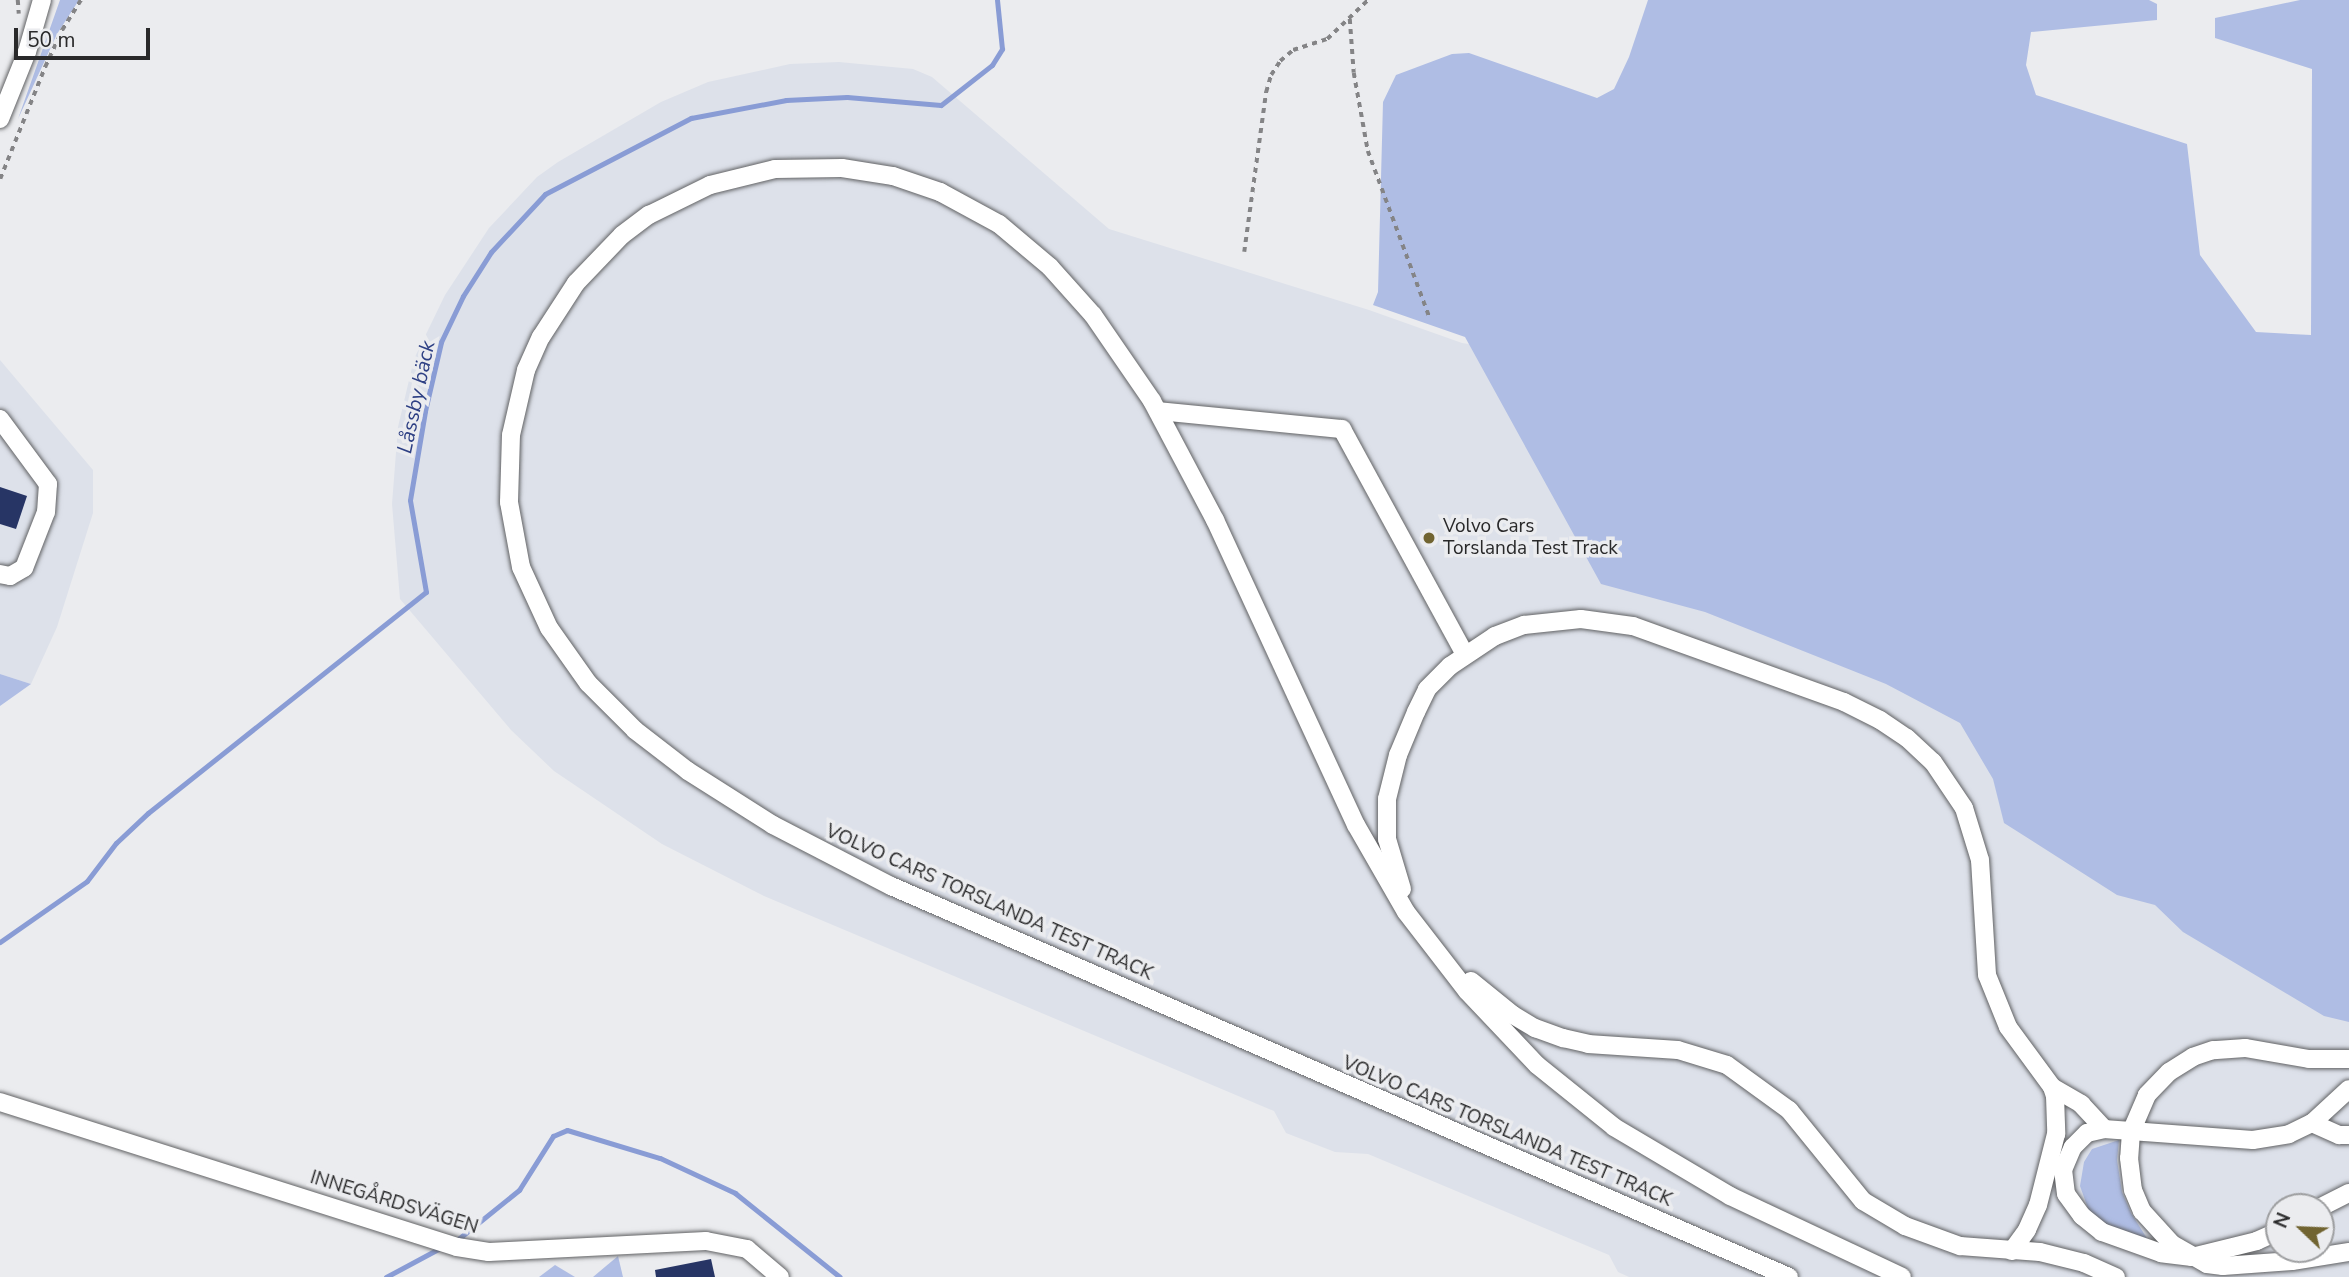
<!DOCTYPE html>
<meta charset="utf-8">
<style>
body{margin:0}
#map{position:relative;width:2349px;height:1277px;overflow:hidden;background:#ebecef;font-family:"Nunito Sans",sans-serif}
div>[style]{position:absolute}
.built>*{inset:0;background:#dde1ea}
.green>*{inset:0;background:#afbde4}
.stream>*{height:5px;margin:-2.5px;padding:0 2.5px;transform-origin:2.5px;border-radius:2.5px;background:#899cd5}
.building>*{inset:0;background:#273565}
.path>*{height:3.5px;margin-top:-1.75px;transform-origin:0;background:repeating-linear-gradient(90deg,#848486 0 5px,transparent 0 10px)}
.roads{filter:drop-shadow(0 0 2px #616264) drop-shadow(0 0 2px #616264)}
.minor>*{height:18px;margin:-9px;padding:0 9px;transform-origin:9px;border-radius:9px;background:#fff}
.dots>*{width:19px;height:19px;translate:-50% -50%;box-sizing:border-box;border:4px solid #ebecef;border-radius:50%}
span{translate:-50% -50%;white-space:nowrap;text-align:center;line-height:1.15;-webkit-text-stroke:7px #ebecef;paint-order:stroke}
.poi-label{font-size:19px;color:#29292a}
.left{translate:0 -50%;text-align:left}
.street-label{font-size:19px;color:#29292a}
.water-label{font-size:21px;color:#2e4084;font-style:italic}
.north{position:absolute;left:2265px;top:1193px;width:70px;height:70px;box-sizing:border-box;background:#ebecef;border:2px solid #9d9ea0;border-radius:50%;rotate:293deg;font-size:19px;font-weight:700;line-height:28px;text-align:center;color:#29292a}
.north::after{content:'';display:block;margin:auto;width:24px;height:32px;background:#716431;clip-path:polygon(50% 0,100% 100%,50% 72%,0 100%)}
.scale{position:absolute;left:14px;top:28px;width:136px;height:32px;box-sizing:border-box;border:4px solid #29292a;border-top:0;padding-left:9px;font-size:21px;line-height:24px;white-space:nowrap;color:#29292a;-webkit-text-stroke:5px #ebecef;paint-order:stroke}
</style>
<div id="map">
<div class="built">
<div style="clip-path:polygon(evenodd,839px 62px,913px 69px,932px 77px,1109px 229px,1369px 310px,1462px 343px,1570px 360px,2349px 514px,2349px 1277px,1629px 1277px,1618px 1272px,1609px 1255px,1368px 1154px,1335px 1152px,1286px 1133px,1274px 1111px,764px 896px,662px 844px,554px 771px,511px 730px,400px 599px,392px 504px,398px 427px,414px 359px,445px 295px,489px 228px,537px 177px,558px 162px,661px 102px,708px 82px,790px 64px,839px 62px,2279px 1207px,2321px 1207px,2321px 1249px,2279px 1249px,2279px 1207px)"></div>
<div style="clip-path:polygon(0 360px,93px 470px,93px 513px,57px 627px,31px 684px,0 674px)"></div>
</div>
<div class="green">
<div style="clip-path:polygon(60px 0,79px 0,57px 34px,18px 119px)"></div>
<div style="clip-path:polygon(1648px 0,2149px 0,2157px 4px,2157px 20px,2031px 32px,2026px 65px,2036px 95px,2187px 144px,2200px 255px,2256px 332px,2311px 335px,2312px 69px,2215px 38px,2215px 18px,2300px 0,2349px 0,2349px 1022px,2324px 1016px,2183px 932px,2155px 905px,2117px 895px,2004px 823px,1993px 779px,1960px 723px,1886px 684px,1705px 612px,1601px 584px,1465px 337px,1373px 305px,1378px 292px,1383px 102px,1396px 75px,1452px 54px,1469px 53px,1597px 98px,1614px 89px,1629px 57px)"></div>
<div style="clip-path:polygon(0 674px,31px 684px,0 706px)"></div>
<div style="clip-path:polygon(2119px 1140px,2117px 1160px,2122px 1192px,2131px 1213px,2148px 1240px,2106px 1226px,2090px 1214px,2080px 1186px,2084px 1162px,2092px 1149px)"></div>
<div style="clip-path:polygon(618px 1256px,623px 1277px,593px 1277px)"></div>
<div style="clip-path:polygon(555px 1265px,575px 1277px,539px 1277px)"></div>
</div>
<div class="stream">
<div style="left:0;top:942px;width:106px;rotate:-35deg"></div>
<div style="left:87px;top:881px;width:48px;rotate:-52.7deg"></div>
<div style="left:116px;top:843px;width:44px;rotate:-43.2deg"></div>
<div style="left:148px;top:813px;width:355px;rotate:-38.5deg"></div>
<div style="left:426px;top:592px;width:93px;rotate:-99.9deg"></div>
<div style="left:410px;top:500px;width:90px;rotate:-80.4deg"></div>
<div style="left:425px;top:411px;width:71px;rotate:-76.9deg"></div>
<div style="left:441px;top:342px;width:51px;rotate:-64.4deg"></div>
<div style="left:463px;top:296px;width:52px;rotate:-57.5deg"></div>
<div style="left:491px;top:252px;width:79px;rotate:-47deg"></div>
<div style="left:545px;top:194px;width:165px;rotate:-27.5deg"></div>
<div style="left:691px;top:118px;width:97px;rotate:-10.7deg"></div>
<div style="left:786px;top:100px;width:61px;rotate:-2.8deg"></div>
<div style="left:847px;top:97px;width:94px;rotate:4.9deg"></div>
<div style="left:941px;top:105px;width:65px;rotate:-38.1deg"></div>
<div style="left:992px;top:65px;width:19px;rotate:-58deg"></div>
<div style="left:1002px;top:49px;width:49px;rotate:-95.8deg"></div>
<div style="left:457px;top:1240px;width:80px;rotate:-38.9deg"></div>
<div style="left:519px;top:1190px;width:64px;rotate:-57.8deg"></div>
<div style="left:553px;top:1136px;width:15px;rotate:-23deg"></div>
<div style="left:567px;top:1130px;width:97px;rotate:16.8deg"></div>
<div style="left:660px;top:1158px;width:83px;rotate:25deg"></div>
<div style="left:735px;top:1193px;width:134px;rotate:38.7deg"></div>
<div style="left:386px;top:1277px;width:64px;rotate:-28.2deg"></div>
</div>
<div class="building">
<div style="clip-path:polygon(0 487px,27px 496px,16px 529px,0 524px)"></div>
<div style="clip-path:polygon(711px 1259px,715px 1277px,656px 1277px,655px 1270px)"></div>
</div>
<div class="path">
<div style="left:18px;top:0;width:14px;rotate:86deg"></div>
<div style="left:1350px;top:19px;width:54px;rotate:85.8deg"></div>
<div style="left:1354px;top:73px;width:79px;rotate:79.8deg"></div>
<div style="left:1368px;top:151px;width:176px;rotate:69.7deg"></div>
<div style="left:0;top:179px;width:121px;rotate:-68.1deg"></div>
<div style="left:45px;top:67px;width:41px;rotate:-65.3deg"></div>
<div style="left:62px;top:30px;width:36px;rotate:-58deg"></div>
<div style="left:1244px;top:252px;width:162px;rotate:-82.2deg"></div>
<div style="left:1266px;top:92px;width:18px;rotate:-74deg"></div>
<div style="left:1271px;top:75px;width:17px;rotate:-57deg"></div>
<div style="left:1280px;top:61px;width:17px;rotate:-40deg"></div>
<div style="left:1293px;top:50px;width:36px;rotate:-18deg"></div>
<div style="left:1327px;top:39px;width:57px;rotate:-43.6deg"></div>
</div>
<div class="roads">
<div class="minor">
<div style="left:0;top:119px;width:72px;rotate:-68.1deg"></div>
<div style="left:27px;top:52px;width:54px;rotate:-73.9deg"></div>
<div style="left:1158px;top:411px;width:185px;rotate:5.6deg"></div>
<div style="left:1342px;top:429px;width:257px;rotate:61.4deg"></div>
<div style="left:0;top:419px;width:81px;rotate:53.6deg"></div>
<div style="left:48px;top:484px;width:28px;rotate:94deg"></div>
<div style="left:46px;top:512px;width:60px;rotate:111.4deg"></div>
<div style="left:24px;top:568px;width:16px;rotate:150deg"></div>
<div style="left:10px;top:576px;width:10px;rotate:-169deg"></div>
<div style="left:1402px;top:889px;width:52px;rotate:-106.7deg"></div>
<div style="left:1387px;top:839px;width:40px;rotate:-90deg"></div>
<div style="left:1387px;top:799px;width:45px;rotate:-76deg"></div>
<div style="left:1398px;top:755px;width:47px;rotate:-67.3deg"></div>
<div style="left:1416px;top:712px;width:25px;rotate:-64deg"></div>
<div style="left:1427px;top:689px;width:33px;rotate:-45deg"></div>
<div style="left:1450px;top:666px;width:54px;rotate:-33.7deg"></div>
<div style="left:1495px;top:636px;width:31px;rotate:-21deg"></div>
<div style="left:1524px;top:625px;width:57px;rotate:-6deg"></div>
<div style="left:1581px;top:619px;width:52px;rotate:7.7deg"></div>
<div style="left:1633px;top:626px;width:224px;rotate:19.8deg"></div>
<div style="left:1844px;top:702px;width:40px;rotate:26.6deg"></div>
<div style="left:1880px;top:720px;width:32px;rotate:34deg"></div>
<div style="left:1907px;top:738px;width:35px;rotate:43deg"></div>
<div style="left:1933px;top:762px;width:55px;rotate:56deg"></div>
<div style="left:1964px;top:808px;width:54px;rotate:72.9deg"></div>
<div style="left:1980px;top:860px;width:115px;rotate:86.5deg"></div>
<div style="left:1987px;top:975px;width:56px;rotate:68deg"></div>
<div style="left:2008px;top:1027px;width:74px;rotate:53.7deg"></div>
<div style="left:2052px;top:1087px;width:9px;rotate:72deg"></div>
<div style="left:2055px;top:1096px;width:38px;rotate:88deg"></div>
<div style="left:2056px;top:1134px;width:73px;rotate:104.2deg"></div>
<div style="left:2038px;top:1205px;width:27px;rotate:114deg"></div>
<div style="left:2027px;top:1230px;width:26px;rotate:126deg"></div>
<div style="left:1471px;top:981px;width:54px;rotate:39deg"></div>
<div style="left:1513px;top:1015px;width:26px;rotate:31deg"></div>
<div style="left:1535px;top:1028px;width:30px;rotate:20deg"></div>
<div style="left:1563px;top:1038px;width:26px;rotate:13deg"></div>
<div style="left:1588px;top:1044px;width:90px;rotate:3.8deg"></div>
<div style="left:1678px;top:1050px;width:51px;rotate:17deg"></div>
<div style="left:1727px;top:1065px;width:77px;rotate:36deg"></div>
<div style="left:1789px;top:1110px;width:117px;rotate:50.9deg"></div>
<div style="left:1863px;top:1201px;width:49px;rotate:30.8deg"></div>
<div style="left:1905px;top:1226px;width:59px;rotate:20deg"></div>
<div style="left:1960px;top:1246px;width:80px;rotate:4.3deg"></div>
<div style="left:2040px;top:1252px;width:45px;rotate:14deg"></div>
<div style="left:2084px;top:1263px;width:35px;rotate:24deg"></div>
<div style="left:2349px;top:1059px;width:40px;rotate:180deg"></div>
<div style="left:2309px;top:1059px;width:65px;rotate:-170.2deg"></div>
<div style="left:2245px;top:1048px;width:32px;rotate:176deg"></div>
<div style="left:2213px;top:1050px;width:21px;rotate:161deg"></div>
<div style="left:2193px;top:1057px;width:28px;rotate:148deg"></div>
<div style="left:2169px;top:1072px;width:32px;rotate:134deg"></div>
<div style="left:2147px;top:1095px;width:40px;rotate:113.4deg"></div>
<div style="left:2131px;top:1132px;width:26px;rotate:94deg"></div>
<div style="left:2129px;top:1158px;width:32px;rotate:83deg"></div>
<div style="left:2133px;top:1190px;width:23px;rotate:67deg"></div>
<div style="left:2142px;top:1211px;width:45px;rotate:47.7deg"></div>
<div style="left:2172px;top:1244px;width:40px;rotate:29.7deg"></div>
<div style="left:2207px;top:1264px;width:16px;rotate:7deg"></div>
<div style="left:2223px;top:1266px;width:69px;rotate:-4.1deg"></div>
<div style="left:2292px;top:1261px;width:58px;rotate:-9deg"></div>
<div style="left:2052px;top:1087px;width:34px;rotate:30deg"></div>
<div style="left:2081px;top:1104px;width:34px;rotate:47deg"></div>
<div style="left:0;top:1102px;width:479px;rotate:17.6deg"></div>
<div style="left:457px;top:1247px;width:32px;rotate:9deg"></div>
<div style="left:489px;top:1252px;width:217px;rotate:-2.9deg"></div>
<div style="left:706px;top:1241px;width:42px;rotate:11deg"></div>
<div style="left:747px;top:1249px;width:43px;rotate:40.3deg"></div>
<div style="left:2312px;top:1123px;width:30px;rotate:24deg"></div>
<div style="left:2339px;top:1135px;width:10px"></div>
<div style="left:2321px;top:1207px;width:31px;rotate:-27deg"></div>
<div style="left:2279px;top:1231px;width:24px;rotate:156deg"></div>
<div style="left:2257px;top:1241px;width:67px;rotate:166.2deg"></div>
<div style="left:2192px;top:1257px;width:31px;rotate:-173deg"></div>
<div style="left:2161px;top:1253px;width:63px;rotate:-160.4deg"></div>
<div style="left:2102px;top:1232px;width:26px;rotate:-141deg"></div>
<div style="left:2082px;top:1216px;width:27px;rotate:-126deg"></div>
<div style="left:2066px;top:1194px;width:24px;rotate:-97deg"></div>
<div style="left:2063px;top:1170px;width:25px;rotate:-67deg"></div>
<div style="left:2073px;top:1147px;width:20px;rotate:-45deg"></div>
<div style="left:2087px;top:1133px;width:17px;rotate:-13deg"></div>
<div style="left:2104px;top:1129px;width:149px;rotate:4.2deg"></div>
<div style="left:2253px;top:1140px;width:36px;rotate:-9deg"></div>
<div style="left:2289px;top:1134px;width:25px;rotate:-26deg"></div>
<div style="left:2312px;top:1123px;width:50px;rotate:-42.6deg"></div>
<div style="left:1789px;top:1277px;width:979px;rotate:-156.47deg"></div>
<div style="left:891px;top:886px;width:133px;rotate:-152.7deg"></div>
<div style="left:773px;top:825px;width:101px;rotate:-147.6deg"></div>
<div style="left:688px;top:771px;width:67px;rotate:-142.3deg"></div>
<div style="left:635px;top:730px;width:66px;rotate:-135deg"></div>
<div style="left:588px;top:683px;width:67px;rotate:-125.3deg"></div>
<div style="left:549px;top:628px;width:67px;rotate:-114.7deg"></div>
<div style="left:521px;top:567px;width:66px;rotate:-100.5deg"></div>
<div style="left:509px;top:502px;width:67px;rotate:-88.3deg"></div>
<div style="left:511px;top:435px;width:67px;rotate:-77deg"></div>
<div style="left:526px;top:370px;width:36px;rotate:-66deg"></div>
<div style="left:541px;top:337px;width:64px;rotate:-57.1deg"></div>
<div style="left:576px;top:283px;width:66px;rotate:-46.2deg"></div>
<div style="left:622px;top:235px;width:34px;rotate:-37deg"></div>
<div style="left:649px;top:215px;width:68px;rotate:-26.2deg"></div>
<div style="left:710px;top:185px;width:67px;rotate:-13.8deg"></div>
<div style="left:775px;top:169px;width:67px;rotate:-0.9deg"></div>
<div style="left:842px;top:168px;width:52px;rotate:8.9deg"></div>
<div style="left:893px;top:176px;width:50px;rotate:18.8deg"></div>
<div style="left:940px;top:192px;width:67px;rotate:28.5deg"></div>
<div style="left:999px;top:224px;width:67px;rotate:40.1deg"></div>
<div style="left:1050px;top:267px;width:64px;rotate:48.1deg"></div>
<div style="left:1093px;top:315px;width:104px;rotate:55.5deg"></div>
<div style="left:1152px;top:401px;width:135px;rotate:62.1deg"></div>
<div style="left:1215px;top:520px;width:336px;rotate:65.2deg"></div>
<div style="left:1356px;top:825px;width:100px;rotate:60.1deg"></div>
<div style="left:1406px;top:912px;width:100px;rotate:52.3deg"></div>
<div style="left:1467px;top:991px;width:102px;rotate:46.6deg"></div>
<div style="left:1537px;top:1065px;width:99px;rotate:38.8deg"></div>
<div style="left:1614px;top:1127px;width:135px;rotate:30.7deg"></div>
<div style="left:1730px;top:1196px;width:190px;rotate:25.2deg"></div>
</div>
</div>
<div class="dots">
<div style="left:1429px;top:538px;background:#716431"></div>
</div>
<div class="poi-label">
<span class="left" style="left:1443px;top:538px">Volvo Cars<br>Torslanda Test Track</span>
</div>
<div class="street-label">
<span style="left:989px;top:903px;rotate:24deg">VOLVO CARS TORSLANDA TEST TRACK</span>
<span style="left:1507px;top:1132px;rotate:23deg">VOLVO CARS TORSLANDA TEST TRACK</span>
<span style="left:394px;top:1203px;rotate:17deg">INNEGÅRDSVÄGEN</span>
</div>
<div class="water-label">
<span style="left:416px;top:397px;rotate:-78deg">Låssby bäck</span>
</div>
<div class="north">N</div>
<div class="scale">50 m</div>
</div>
